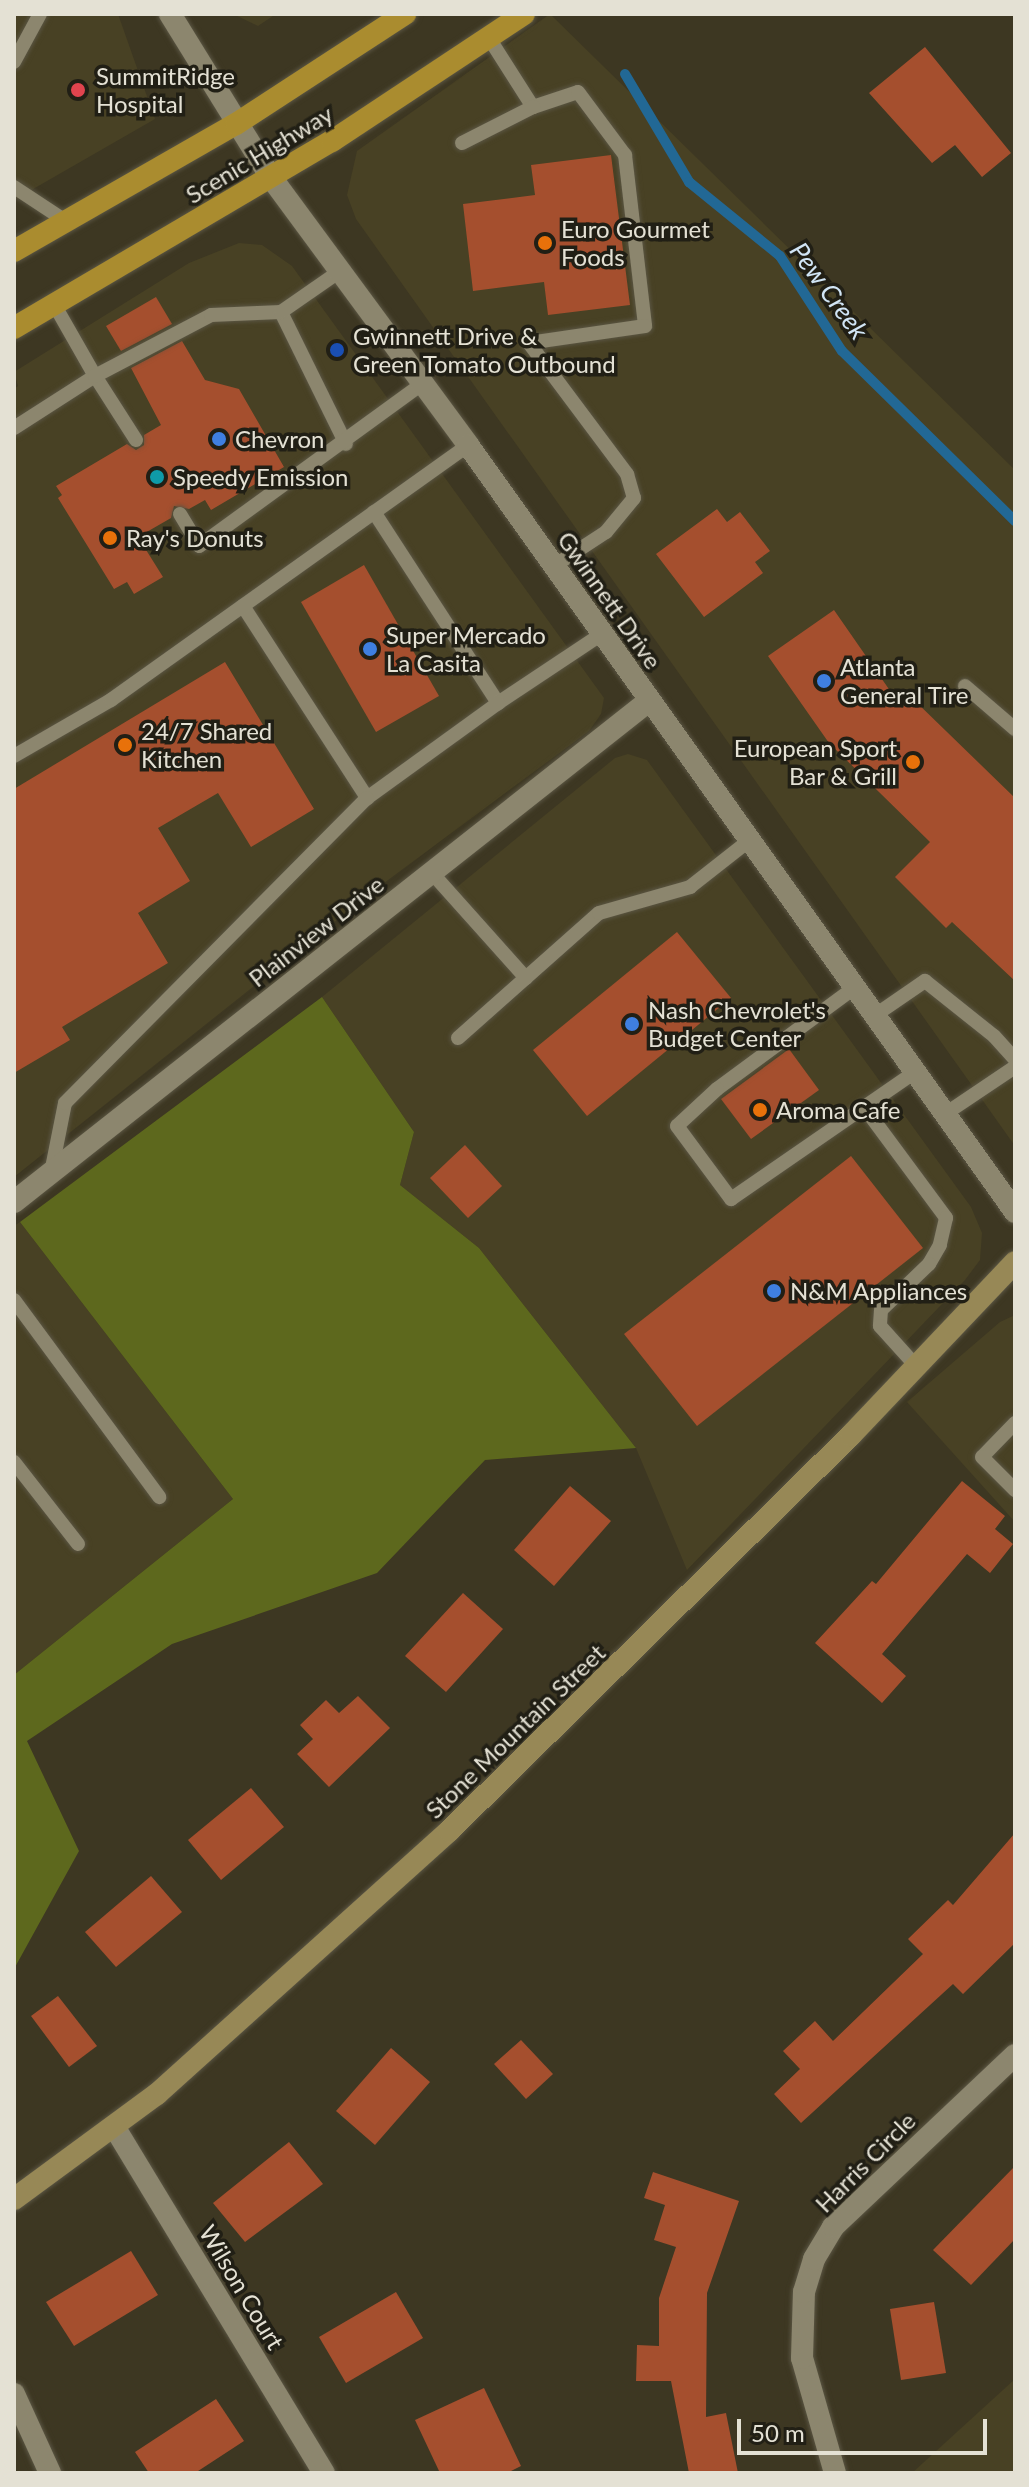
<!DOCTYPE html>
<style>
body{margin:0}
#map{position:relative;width:1029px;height:2487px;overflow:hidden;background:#3d3722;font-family:Lato,sans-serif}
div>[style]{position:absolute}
.built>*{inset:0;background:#484124}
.forest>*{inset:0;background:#5d681d}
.stream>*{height:10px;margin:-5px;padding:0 5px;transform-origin:5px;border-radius:5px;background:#226895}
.building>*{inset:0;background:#a54f2e}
.roads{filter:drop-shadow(0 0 2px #5a5543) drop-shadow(0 0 2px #5a5543)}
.service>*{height:14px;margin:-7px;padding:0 7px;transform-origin:7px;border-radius:7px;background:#8c866e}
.minor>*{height:22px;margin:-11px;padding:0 11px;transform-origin:11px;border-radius:11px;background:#8c866e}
.tertiary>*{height:22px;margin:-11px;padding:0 11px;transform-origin:11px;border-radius:11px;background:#8c866e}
.secondary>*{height:22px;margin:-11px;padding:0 11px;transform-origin:11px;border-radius:11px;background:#978856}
.trunk>*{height:22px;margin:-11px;padding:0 11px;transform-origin:11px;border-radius:11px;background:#aa8c2f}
.dots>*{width:22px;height:22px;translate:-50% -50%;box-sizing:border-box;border:4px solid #211f15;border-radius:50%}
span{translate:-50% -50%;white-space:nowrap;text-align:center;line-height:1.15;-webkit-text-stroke:7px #211f15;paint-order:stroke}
.poi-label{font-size:24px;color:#e4e1d4}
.left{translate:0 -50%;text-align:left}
.right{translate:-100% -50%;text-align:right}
.street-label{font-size:24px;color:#e4e1d4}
.water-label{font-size:26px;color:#d1e5f5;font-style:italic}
.frame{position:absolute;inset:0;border:16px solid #e4e1d4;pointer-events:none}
.scale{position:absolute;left:737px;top:2419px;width:250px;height:36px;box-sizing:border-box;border:4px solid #e4e1d4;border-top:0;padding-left:10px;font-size:24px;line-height:28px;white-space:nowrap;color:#e4e1d4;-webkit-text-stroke:6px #211f15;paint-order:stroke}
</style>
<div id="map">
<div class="built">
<div style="clip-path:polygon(14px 14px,118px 14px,155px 119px,14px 200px)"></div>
<div style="clip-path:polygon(233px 14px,276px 14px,258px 26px)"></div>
<div style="clip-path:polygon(550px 14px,1015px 470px,1015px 1146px,356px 219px,347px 195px,357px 151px)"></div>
<div style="clip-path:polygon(239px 243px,262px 245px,292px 266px,604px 698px,601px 714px,589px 731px,376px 889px,14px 1177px,14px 389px,18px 386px,14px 372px,189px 263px)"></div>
<div style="clip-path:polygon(628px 754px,647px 760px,971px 1207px,982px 1233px,980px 1260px,965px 1280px,687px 1570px,636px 1448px,479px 1248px,400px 1185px,414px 1132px,322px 997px,615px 758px)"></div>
<div style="clip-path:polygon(20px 1222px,233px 1499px,14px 1675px,14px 1226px)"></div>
<div style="clip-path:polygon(1015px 1315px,1015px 1522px,907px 1402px,1000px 1322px)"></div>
<div style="clip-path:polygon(1015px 2379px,1015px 2473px,912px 2473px)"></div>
</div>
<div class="forest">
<div style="clip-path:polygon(322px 997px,414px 1132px,400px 1185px,479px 1248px,636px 1448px,485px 1460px,377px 1573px,172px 1644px,27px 1741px,79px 1851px,14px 1969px,14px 1675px,233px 1499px,20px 1222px)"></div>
</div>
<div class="stream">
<div style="left:625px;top:74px;width:126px;rotate:59.3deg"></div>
<div style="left:689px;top:182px;width:117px;rotate:39.1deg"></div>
<div style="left:780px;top:256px;width:113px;rotate:56.9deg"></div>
<div style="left:842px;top:351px;width:243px;rotate:44.5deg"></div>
</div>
<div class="building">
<div style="clip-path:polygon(925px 47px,1011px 153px,982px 177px,955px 145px,932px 163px,869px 93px)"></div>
<div style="clip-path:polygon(611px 155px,630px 305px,548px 315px,544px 282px,473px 291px,463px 204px,535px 195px,531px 165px)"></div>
<div style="clip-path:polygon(156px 297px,172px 324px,121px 351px,106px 326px)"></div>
<div style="clip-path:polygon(182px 341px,205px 380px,239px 389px,284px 467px,211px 510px,205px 500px,189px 509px,174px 506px,171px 518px,138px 537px,163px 577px,134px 594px,127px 582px,114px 589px,58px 498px,62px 495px,56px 486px,127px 444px,136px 450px,144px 445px,144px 435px,161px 425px,131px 368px)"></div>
<div style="clip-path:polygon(717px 509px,727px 522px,740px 512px,770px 551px,755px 562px,763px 573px,704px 617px,656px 554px)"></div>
<div style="clip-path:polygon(364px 565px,439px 696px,376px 732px,301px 602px)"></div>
<div style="clip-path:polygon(834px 610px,902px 708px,912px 698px,1015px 798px,1015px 981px,952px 922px,946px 928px,895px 877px,930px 842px,829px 743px,768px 656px)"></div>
<div style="clip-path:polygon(225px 662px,314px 809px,251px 847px,218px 793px,158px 828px,190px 881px,138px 913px,168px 963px,62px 1027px,70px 1040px,14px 1073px,14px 789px)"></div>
<div style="clip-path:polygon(677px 932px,731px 998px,587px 1116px,533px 1050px)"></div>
<div style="clip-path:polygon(789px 1049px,819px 1090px,751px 1139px,721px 1099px)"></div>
<div style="clip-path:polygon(465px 1145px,502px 1186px,468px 1218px,430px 1178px)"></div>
<div style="clip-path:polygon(851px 1156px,923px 1248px,697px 1426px,624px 1334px)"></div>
<div style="clip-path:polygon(962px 1481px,1005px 1516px,995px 1529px,1013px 1544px,990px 1573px,967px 1554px,882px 1654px,906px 1676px,882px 1703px,815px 1643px,872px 1581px,876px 1584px)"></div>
<div style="clip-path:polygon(570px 1486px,611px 1521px,554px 1586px,514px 1550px)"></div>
<div style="clip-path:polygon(463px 1593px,503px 1629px,446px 1692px,405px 1656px)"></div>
<div style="clip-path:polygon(358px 1696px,390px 1728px,329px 1787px,297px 1754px,313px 1739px,300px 1725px,326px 1700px,339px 1713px)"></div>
<div style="clip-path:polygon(251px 1788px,284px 1827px,221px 1880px,188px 1840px)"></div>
<div style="clip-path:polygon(1015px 1833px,1015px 1943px,963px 1994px,953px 1984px,801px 2123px,774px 2094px,800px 2069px,783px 2051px,815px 2021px,833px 2041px,923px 1954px,908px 1939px,948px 1900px,953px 1905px)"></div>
<div style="clip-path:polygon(151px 1876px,182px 1912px,116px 1967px,85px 1932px)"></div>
<div style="clip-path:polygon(58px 1996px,97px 2046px,69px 2067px,31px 2016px)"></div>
<div style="clip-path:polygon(521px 2040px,553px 2074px,526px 2099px,494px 2064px)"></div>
<div style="clip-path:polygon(391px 2048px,430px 2082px,375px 2145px,336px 2111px)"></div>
<div style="clip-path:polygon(289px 2142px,323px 2184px,245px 2242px,213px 2203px)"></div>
<div style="clip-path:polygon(1015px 2166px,1015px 2239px,971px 2285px,933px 2250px)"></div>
<div style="clip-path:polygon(653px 2172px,739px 2201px,707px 2293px,706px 2417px,726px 2413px,738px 2473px,689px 2473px,671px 2381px,636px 2381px,637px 2345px,659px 2346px,659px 2298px,676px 2247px,654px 2240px,665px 2205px,644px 2198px)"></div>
<div style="clip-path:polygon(131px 2251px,158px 2295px,74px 2346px,46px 2302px)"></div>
<div style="clip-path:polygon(396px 2292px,423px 2338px,346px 2383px,319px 2337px)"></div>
<div style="clip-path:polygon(934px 2302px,946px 2373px,901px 2380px,890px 2309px)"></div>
<div style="clip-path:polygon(484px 2388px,521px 2466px,507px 2473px,440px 2473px,415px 2420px)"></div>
<div style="clip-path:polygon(216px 2399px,244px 2441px,195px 2473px,149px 2473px,135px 2452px)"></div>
</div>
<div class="roads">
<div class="service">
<div style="left:489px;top:38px;width:82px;rotate:57.5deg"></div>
<div style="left:533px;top:107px;width:47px;rotate:-18.4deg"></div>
<div style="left:578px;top:92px;width:79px;rotate:53.3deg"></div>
<div style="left:625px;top:155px;width:172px;rotate:83.3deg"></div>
<div style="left:645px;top:326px;width:117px;rotate:171.7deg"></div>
<div style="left:529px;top:343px;width:164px;rotate:53.2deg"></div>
<div style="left:627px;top:474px;width:25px;rotate:74deg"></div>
<div style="left:634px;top:498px;width:44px;rotate:129.5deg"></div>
<div style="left:606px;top:532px;width:62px;rotate:146.8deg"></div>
<div style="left:14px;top:62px;width:55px;rotate:-61.6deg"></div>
<div style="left:462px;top:143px;width:80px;rotate:-26.9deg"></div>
<div style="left:14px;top:187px;width:60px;rotate:33.4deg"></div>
<div style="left:281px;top:312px;width:147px;rotate:63.8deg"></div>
<div style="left:14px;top:428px;width:96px;rotate:-32.7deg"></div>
<div style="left:95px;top:376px;width:83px;rotate:-119.7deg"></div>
<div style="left:136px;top:440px;width:76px;rotate:-122.6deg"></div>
<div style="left:95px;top:376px;width:131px;rotate:-27.7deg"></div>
<div style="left:211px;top:315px;width:70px;rotate:-2.5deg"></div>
<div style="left:281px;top:312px;width:72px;rotate:-34.8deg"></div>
<div style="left:374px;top:512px;width:228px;rotate:57deg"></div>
<div style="left:498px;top:703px;width:125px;rotate:-33.6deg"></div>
<div style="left:180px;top:514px;width:37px;rotate:59deg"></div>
<div style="left:199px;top:546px;width:277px;rotate:-36deg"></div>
<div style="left:243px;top:606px;width:229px;rotate:57.1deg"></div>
<div style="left:367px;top:798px;width:162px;rotate:-35.9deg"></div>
<div style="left:965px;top:686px;width:66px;rotate:40.7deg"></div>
<div style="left:14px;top:756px;width:112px;rotate:-30deg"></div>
<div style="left:111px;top:700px;width:439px;rotate:-35.5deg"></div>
<div style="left:432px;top:873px;width:141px;rotate:48.2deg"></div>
<div style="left:854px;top:988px;width:170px;rotate:143.6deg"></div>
<div style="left:717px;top:1089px;width:54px;rotate:137.2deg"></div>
<div style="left:677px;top:1126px;width:91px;rotate:53.5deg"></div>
<div style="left:731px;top:1199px;width:224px;rotate:-34.6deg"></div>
<div style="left:874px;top:1016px;width:62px;rotate:-34.5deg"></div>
<div style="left:925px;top:981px;width:88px;rotate:38.6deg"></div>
<div style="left:994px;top:1036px;width:31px;rotate:48deg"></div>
<div style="left:458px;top:1038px;width:188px;rotate:-41.6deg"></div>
<div style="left:599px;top:913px;width:95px;rotate:-15.9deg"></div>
<div style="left:690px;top:887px;width:76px;rotate:-38.1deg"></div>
<div style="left:864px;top:1107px;width:138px;rotate:53.5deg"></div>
<div style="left:946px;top:1218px;width:28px;rotate:103deg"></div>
<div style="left:940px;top:1245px;width:22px;rotate:120deg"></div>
<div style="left:929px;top:1264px;width:66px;rotate:136.2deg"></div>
<div style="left:881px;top:1310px;width:16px;rotate:94deg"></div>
<div style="left:880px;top:1326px;width:54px;rotate:48deg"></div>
<div style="left:945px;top:1114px;width:84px;rotate:-33.9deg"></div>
<div style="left:51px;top:1173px;width:71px;rotate:-78.7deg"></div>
<div style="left:65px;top:1103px;width:429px;rotate:-45.3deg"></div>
<div style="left:14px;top:1300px;width:245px;rotate:53.6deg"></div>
<div style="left:1015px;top:1423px;width:47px;rotate:134.1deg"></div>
<div style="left:982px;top:1457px;width:47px;rotate:45deg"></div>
<div style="left:14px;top:1462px;width:104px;rotate:52deg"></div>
</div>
<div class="minor">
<div style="left:14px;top:1202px;width:810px;rotate:-38.28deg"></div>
<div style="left:115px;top:2128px;width:403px;rotate:58.8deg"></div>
<div style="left:835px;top:2473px;width:120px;rotate:-106deg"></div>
<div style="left:802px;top:2358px;width:66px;rotate:-88.3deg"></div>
<div style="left:804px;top:2292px;width:34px;rotate:-73deg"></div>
<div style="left:814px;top:2259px;width:37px;rotate:-59deg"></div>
<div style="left:833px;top:2227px;width:250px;rotate:-43.4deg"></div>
</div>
<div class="tertiary">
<div style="left:170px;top:14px;width:190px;rotate:58.3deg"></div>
<div style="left:270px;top:176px;width:334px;rotate:53.6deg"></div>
<div style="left:468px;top:445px;width:942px;rotate:54.5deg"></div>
<div style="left:14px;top:2394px;width:87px;rotate:65.5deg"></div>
</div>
<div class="secondary">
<div style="left:14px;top:2199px;width:177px;rotate:-36.3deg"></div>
<div style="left:157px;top:2094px;width:393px;rotate:-42deg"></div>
<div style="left:449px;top:1831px;width:564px;rotate:-44.57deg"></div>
<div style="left:851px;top:1435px;width:238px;rotate:-46.5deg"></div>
</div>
<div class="trunk">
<div style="left:14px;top:251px;width:256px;rotate:-29.8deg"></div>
<div style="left:236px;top:124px;width:202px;rotate:-33.1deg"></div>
<div style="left:14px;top:328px;width:369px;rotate:-30.5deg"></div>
<div style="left:332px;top:141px;width:230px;rotate:-33.5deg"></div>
</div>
</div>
<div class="dots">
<div style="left:78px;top:90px;background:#e0444e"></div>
<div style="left:545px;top:243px;background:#e8710a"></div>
<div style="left:337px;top:350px;background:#1a4fb4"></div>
<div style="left:219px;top:439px;background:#3f7fe0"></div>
<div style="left:157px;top:477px;background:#0f9aa8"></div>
<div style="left:110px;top:538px;background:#e8710a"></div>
<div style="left:370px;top:649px;background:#3f7fe0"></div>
<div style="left:824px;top:681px;background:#3f7fe0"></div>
<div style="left:125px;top:745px;background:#e8710a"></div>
<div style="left:913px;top:762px;background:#e8710a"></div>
<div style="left:632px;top:1024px;background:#3f7fe0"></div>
<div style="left:760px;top:1110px;background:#e8710a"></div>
<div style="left:774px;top:1291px;background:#3f7fe0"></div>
</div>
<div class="poi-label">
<span class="left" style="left:96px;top:90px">SummitRidge<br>Hospital</span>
<span class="left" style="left:561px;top:243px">Euro Gourmet<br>Foods</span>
<span class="left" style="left:353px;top:350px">Gwinnett Drive &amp;<br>Green Tomato Outbound</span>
<span class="left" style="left:235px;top:439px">Chevron</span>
<span class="left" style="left:173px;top:477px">Speedy Emission</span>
<span class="left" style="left:126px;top:538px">Ray's Donuts</span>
<span class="left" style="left:386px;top:649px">Super Mercado<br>La Casita</span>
<span class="left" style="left:840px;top:681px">Atlanta<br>General Tire</span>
<span class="left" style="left:141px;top:745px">24/7 Shared<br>Kitchen</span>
<span class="right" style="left:897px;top:762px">European Sport<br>Bar &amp; Grill</span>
<span class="left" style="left:648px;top:1024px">Nash Chevrolet's<br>Budget Center</span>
<span class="left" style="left:776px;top:1110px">Aroma Cafe</span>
<span class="left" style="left:790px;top:1291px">N&amp;M Appliances</span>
</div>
<div class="street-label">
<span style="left:259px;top:154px;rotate:-31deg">Scenic Highway</span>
<span style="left:610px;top:600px;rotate:55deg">Gwinnett Drive</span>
<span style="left:316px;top:931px;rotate:-38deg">Plainview Drive</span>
<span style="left:515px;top:1731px;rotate:-44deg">Stone Mountain Street</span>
<span style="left:865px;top:2162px;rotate:-45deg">Harris Circle</span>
<span style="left:242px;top:2287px;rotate:59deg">Wilson Court</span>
</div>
<div class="water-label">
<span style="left:829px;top:291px;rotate:54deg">Pew Creek</span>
</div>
<div class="frame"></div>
<div class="scale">50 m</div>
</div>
